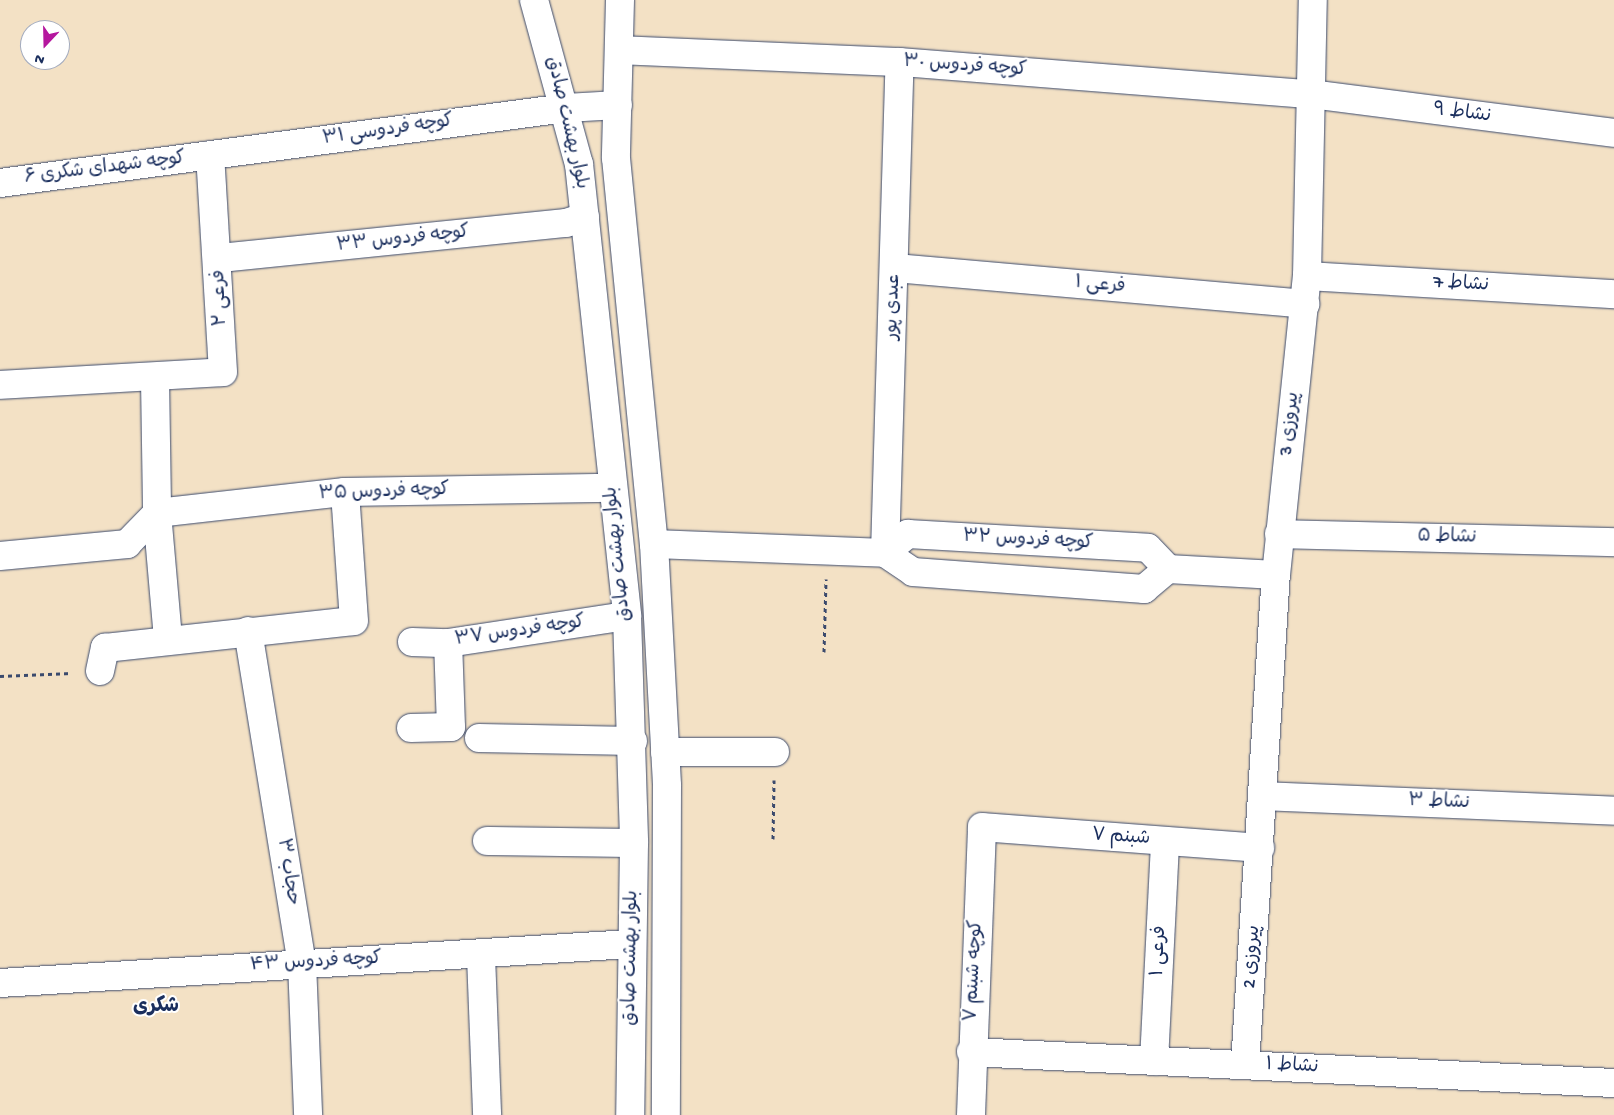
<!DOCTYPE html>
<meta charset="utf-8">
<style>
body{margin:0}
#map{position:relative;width:1614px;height:1115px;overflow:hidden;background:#f3e1c5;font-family:"Gochi Hand","Playpen Sans Arabic",sans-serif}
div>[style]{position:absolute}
.path>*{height:3px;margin-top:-1.5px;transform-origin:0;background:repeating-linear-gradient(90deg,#3b4a6d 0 4px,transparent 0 8px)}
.roads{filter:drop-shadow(0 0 1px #3b4a6d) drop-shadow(0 0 1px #3b4a6d)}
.minor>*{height:28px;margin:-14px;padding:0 14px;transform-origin:14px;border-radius:14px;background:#fff}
.tertiary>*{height:28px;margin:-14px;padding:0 14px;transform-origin:14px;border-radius:14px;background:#fff}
span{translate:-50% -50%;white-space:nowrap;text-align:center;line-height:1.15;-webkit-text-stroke:4px #fff;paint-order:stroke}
.street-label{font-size:19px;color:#1b2f5e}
.neighbourhood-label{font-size:20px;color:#1b2f5e;font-weight:700}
.north{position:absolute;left:20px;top:20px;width:50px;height:50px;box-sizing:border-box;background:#fff;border:1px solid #a4acbf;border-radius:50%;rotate:201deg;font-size:14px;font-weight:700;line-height:20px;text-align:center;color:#1b2f5e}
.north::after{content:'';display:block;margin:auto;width:18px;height:22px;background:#b5179e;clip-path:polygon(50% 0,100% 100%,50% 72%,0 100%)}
</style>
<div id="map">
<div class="path">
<div style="left:824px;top:652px;width:73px;rotate:-88.4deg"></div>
<div style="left:0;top:676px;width:72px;rotate:-2.4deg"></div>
<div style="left:773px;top:839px;width:59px;rotate:-89deg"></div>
</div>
<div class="roads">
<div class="minor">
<div style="left:620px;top:50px;width:280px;rotate:2.5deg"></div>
<div style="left:900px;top:62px;width:411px;rotate:4.5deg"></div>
<div style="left:1310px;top:94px;width:306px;rotate:7.3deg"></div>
<div style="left:0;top:183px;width:571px;rotate:-7.55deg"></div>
<div style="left:220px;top:258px;width:348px;rotate:-5.8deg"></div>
<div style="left:566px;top:223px;width:20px;rotate:-18deg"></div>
<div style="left:895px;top:268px;width:412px;rotate:5deg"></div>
<div style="left:1307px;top:276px;width:308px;rotate:3.4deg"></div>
<div style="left:155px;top:379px;width:134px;rotate:89.1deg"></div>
<div style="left:157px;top:513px;width:127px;rotate:85deg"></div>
<div style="left:0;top:385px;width:223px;rotate:-3.3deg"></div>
<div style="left:223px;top:372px;width:217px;rotate:-93.4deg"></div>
<div style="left:157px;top:513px;width:189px;rotate:-6.4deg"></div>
<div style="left:345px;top:492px;width:267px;rotate:-0.9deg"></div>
<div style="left:1279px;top:534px;width:335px;rotate:1.4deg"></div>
<div style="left:654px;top:544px;width:231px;rotate:2.2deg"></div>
<div style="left:885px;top:553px;width:34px;rotate:34deg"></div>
<div style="left:913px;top:572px;width:232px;rotate:4.2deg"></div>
<div style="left:1144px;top:589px;width:31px;rotate:-40deg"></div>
<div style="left:1168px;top:569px;width:108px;rotate:3.2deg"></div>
<div style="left:885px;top:553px;width:491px;rotate:-88.3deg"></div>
<div style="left:885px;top:553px;width:30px;rotate:-40deg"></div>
<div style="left:908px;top:534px;width:240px;rotate:3.3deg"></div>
<div style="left:1148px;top:548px;width:29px;rotate:46deg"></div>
<div style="left:0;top:556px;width:128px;rotate:-5.4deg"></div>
<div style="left:127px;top:544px;width:43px;rotate:-45.9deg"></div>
<div style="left:248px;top:631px;width:336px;rotate:80.8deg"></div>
<div style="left:302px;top:963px;width:152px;rotate:87.7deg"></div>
<div style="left:412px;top:642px;width:36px;rotate:2deg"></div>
<div style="left:448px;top:643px;width:181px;rotate:-8.6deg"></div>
<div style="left:100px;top:671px;width:24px;rotate:-78deg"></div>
<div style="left:105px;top:648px;width:250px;rotate:-6.2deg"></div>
<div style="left:354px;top:621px;width:129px;rotate:-94deg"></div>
<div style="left:411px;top:728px;width:40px;rotate:-1.4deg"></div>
<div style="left:451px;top:727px;width:84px;rotate:-92deg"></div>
<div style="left:479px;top:738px;width:154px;rotate:1.1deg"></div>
<div style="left:665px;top:752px;width:110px"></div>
<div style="left:1263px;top:796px;width:351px;rotate:2.4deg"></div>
<div style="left:487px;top:841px;width:147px;rotate:0.8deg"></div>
<div style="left:481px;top:956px;width:159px;rotate:87.8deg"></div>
<div style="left:0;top:983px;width:632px;rotate:-3.54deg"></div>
<div style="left:971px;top:1052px;width:644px;rotate:2.76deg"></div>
<div style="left:1154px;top:1061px;width:220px;rotate:-87.1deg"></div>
<div style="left:1245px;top:1065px;width:491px;rotate:-86.4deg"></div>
<div style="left:1276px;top:575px;width:301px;rotate:-84.1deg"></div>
<div style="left:1307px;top:276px;width:276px;rotate:-88.8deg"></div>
<div style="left:971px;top:1115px;width:288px;rotate:-87.8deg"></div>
<div style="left:982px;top:827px;width:279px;rotate:4.3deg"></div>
</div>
<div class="tertiary">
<div style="left:534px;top:0;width:170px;rotate:74.7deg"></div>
<div style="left:579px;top:164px;width:455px;rotate:83.9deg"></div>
<div style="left:627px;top:616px;width:227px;rotate:88.2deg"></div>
<div style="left:634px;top:843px;width:272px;rotate:90.8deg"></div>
<div style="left:620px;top:0;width:158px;rotate:91.5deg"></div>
<div style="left:616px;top:158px;width:388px;rotate:84.4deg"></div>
<div style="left:654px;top:544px;width:242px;rotate:86.9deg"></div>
<div style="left:667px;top:786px;width:329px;rotate:90.2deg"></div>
<div style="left:566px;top:108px;width:52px;rotate:-3.3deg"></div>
</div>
</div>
<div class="street-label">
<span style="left:965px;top:67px;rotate:4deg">کوچه فردوس ۳۰</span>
<span style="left:1462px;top:114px;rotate:7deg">نشاط ۹</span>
<span style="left:566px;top:123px;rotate:77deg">بلوار بهشت صادق</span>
<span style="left:388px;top:131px;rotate:-8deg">کوچه فردوسی ۳۱</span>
<span style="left:105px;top:169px;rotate:-7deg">کوچه شهدای شکری ۶</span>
<span style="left:403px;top:240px;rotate:-6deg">کوچه فردوس ۳۳</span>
<span style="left:1461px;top:285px;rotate:3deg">نشاط 7</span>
<span style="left:1100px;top:286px;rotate:5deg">فرعی ۱</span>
<span style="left:221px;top:298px;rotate:-92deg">فرعی ۲</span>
<span style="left:894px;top:307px;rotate:-88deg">عبدی پور</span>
<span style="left:1291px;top:424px;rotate:-84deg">پیروزی 3</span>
<span style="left:384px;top:493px;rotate:-2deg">کوچه فردوس ۳۵</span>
<span style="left:1447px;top:538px;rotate:1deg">نشاط ۵</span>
<span style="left:1028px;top:541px;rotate:3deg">کوچه فردوس ۳۲</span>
<span style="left:619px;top:554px;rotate:-96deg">بلوار بهشت صادق</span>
<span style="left:520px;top:632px;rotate:-8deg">کوچه فردوس ۳۷</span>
<span style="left:1439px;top:803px;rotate:2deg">نشاط ۳</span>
<span style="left:1121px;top:838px;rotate:4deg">شبنم ۷</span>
<span style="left:287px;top:872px;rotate:81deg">حجاب ۳</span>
<span style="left:1160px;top:951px;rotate:-87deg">فرعی ۱</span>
<span style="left:1253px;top:957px;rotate:-86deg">پیروزی 2</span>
<span style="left:632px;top:958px;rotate:-89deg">بلوار بهشت صادق</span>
<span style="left:316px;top:963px;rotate:-3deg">کوچه فردوس ۴۳</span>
<span style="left:975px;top:971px;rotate:-87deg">کوچه شبنم ۷</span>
<span style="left:1292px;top:1067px;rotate:3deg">نشاط ۱</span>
</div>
<div class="neighbourhood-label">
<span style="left:156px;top:1007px">شکری</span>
</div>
<div class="north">N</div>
</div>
